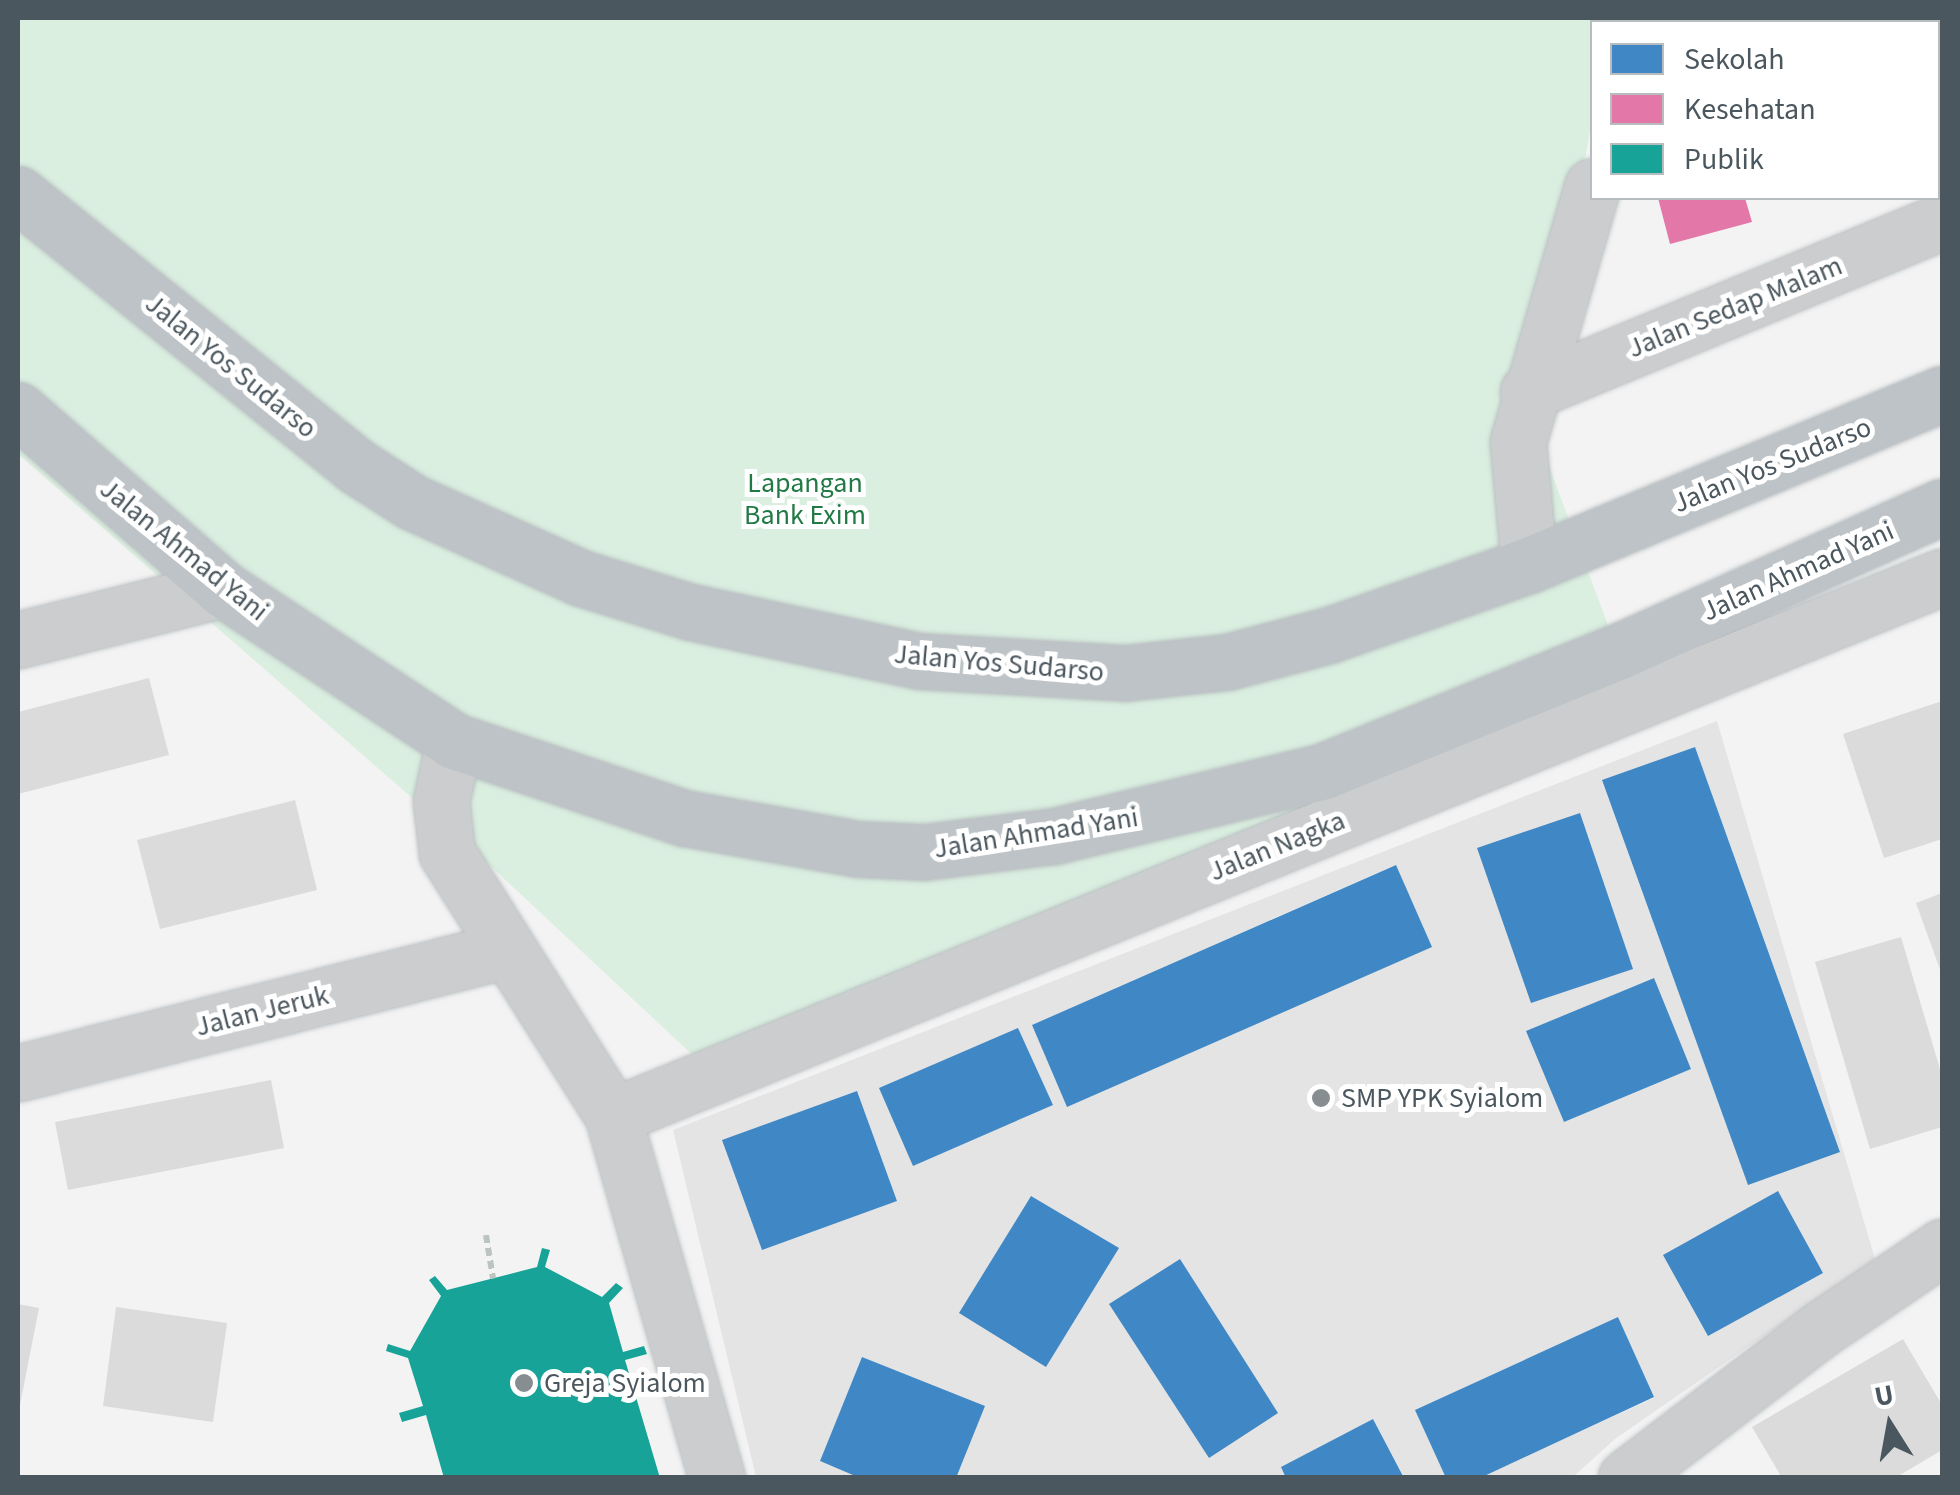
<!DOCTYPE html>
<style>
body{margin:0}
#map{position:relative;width:1960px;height:1495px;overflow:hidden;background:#f3f3f3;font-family:"Source Sans 3",sans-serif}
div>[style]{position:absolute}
.education>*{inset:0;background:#e5e4e4}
.green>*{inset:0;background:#daefe0}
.schools>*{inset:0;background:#3f88c5}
.health>*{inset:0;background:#e377a8}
.public>*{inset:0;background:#17a398}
.building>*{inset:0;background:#dbdbdc}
.path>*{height:6px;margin-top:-3px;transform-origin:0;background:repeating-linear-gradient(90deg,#bbc4c1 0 8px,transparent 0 13px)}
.roads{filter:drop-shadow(0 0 2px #b9bec1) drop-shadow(0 0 2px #b9bec1)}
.street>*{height:55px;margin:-27.5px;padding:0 27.5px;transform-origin:27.5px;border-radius:27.5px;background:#cbcdce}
.highway>*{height:55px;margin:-27.5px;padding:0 27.5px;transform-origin:27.5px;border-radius:27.5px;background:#bdc3c6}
.dots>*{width:28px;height:28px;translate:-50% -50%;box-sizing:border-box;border:5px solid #fff;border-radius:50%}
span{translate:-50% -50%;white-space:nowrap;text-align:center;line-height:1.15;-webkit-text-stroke:10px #fff;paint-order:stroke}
.street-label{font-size:28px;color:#4b575e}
.park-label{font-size:28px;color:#217945}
.poi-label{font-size:28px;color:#4b575e}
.left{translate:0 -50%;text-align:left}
.frame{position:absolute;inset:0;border:20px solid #4b575e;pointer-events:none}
.legend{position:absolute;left:1590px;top:20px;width:350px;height:180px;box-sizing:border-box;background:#fff;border:2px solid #b7bcbf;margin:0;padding:12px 18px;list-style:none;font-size:30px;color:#4b575e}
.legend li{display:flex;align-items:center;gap:20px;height:50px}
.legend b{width:50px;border:2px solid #b7bcbf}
.north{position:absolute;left:1840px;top:1375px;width:100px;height:100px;-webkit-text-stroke:8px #fff;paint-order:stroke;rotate:349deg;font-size:28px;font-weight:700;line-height:40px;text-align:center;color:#4b575e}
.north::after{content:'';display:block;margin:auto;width:35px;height:45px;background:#4b575e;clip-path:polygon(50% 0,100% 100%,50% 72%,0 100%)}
</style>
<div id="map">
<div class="education">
<div style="clip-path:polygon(evenodd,1717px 721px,1875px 1259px,1615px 1439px,1573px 1477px,1480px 1477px,1654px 1398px,1618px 1317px,1416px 1410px,1446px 1477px,1404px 1477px,1373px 1419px,1282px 1467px,1286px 1477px,956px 1477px,984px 1406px,862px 1357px,820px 1461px,860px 1477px,756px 1477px,673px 1130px,1717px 721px,1695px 747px,1840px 1151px,1748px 1184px,1602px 781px,1695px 747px,1717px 721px,1395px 865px,1431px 947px,1067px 1107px,1032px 1025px,1395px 865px,1717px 721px,1653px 978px,1691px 1069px,1564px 1122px,1527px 1031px,1653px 978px,1717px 721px,1018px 1029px,1052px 1105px,913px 1166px,880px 1088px,1018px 1029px,1717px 721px,857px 1091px,897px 1201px,763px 1249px,723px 1140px,857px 1091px,1717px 721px,1031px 1196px,1118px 1248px,1046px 1366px,960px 1313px,1031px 1196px)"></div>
</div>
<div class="green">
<div style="clip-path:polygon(18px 18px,1611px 18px,1592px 22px,1592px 120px,1536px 431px,1639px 709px,699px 1061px,497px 872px,18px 454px)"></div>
</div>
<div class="schools">
<div style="clip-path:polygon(1695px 747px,1840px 1152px,1748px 1185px,1602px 780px)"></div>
<div style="clip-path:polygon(1580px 813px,1633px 969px,1531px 1003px,1477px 848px)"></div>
<div style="clip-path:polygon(1396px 865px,1432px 947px,1067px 1107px,1032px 1025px)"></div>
<div style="clip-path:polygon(1654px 978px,1691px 1069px,1564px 1122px,1526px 1031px)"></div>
<div style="clip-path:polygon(1018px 1028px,1053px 1105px,913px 1166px,879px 1088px)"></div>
<div style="clip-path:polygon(857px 1091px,897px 1201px,762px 1250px,722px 1140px)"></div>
<div style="clip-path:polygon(1778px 1191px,1823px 1273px,1708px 1336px,1663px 1255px)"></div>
<div style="clip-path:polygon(1031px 1196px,1119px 1248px,1046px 1367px,959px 1313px)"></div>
<div style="clip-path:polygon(1180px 1259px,1278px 1413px,1209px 1458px,1109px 1304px)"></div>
<div style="clip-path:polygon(1618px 1317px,1654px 1397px,1480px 1478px,1446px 1478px,1415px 1410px)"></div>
<div style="clip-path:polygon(862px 1357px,985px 1406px,956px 1478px,860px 1478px,820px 1461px)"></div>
<div style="clip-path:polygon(1373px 1419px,1404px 1478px,1286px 1478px,1281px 1467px)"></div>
</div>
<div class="health">
<div style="clip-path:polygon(1658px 198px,1745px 198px,1752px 222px,1670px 244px)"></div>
</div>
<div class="public">
<div style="clip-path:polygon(542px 1248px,550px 1250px,545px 1267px,602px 1297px,616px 1283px,623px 1288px,609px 1303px,623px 1352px,644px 1346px,647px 1354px,625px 1360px,660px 1478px,444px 1478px,426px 1415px,402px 1422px,399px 1413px,423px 1406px,408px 1358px,386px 1351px,388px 1344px,410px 1351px,441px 1296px,429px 1280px,435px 1276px,447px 1290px,537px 1267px)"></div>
</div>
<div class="building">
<div style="clip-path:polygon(1942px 35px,1942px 166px,1938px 167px,1938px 37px)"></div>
<div style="clip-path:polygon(149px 678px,169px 755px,18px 794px,18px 712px)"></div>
<div style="clip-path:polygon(1942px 701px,1942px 839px,1884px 858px,1843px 734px)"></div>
<div style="clip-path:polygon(295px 800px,317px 890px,160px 929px,137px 840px)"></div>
<div style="clip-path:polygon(1942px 893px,1942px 975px,1916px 903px)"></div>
<div style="clip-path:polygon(1901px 937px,1942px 1076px,1942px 1127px,1870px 1149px,1815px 962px)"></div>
<div style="clip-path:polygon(271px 1080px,284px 1148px,68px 1190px,55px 1122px)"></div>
<div style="clip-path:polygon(18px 1304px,39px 1308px,19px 1410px,18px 1410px)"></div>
<div style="clip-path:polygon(116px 1307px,227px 1323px,213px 1422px,103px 1406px)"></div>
<div style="clip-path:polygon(1903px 1339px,1942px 1405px,1942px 1450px,1895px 1478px,1782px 1478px,1752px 1427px)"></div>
</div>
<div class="path">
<div style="left:486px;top:1235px;width:44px;rotate:80.8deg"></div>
</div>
<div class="roads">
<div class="street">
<div style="left:1643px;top:22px;width:4px;rotate:-63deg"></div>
<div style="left:1528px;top:392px;width:448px;rotate:-22.4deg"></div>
<div style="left:1529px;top:565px;width:123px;rotate:-95.1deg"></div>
<div style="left:1518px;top:442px;width:266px;rotate:-73.8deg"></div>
<div style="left:18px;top:640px;width:211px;rotate:-14deg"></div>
<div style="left:454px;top:741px;width:62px;rotate:102deg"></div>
<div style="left:441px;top:802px;width:51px;rotate:83.3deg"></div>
<div style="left:447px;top:853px;width:311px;rotate:57.7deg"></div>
<div style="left:613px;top:1116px;width:377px;rotate:74deg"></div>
<div style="left:18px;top:1073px;width:503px;rotate:-14.15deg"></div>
<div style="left:613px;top:1116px;width:1434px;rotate:-22.08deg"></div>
<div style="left:1626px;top:1478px;width:245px;rotate:-37.4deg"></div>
<div style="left:1821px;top:1329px;width:146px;rotate:-34.1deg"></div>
</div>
<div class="highway">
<div style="left:18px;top:194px;width:434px;rotate:38.8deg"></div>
<div style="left:356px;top:466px;width:67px;rotate:32.7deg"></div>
<div style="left:412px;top:502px;width:185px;rotate:24.2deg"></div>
<div style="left:581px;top:578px;width:115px;rotate:17.2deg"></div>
<div style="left:691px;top:612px;width:233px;rotate:12.1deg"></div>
<div style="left:919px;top:661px;width:206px;rotate:3.3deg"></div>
<div style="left:1125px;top:673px;width:103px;rotate:-6.2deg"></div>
<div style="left:1227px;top:662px;width:106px;rotate:-14.8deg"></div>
<div style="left:1329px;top:635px;width:212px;rotate:-19.3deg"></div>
<div style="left:1529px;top:565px;width:447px;rotate:-22.5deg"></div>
<div style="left:18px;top:410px;width:272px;rotate:41.1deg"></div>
<div style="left:223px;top:589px;width:277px;rotate:33.3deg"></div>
<div style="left:454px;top:741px;width:243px;rotate:18.5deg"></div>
<div style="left:684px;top:818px;width:177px;rotate:10.1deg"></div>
<div style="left:858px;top:849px;width:66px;rotate:2.6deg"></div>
<div style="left:924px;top:852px;width:131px;rotate:-7deg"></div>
<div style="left:1054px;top:836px;width:278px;rotate:-13.5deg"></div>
<div style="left:1324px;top:771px;width:324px;rotate:-22.1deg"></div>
<div style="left:1624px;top:649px;width:348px;rotate:-24.1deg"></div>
</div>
</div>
<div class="dots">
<div style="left:1321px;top:1098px;background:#868e92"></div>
<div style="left:524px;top:1383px;background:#868e92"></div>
</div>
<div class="street-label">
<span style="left:1735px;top:307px;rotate:-22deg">Jalan Sedap Malam</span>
<span style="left:231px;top:366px;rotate:39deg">Jalan Yos Sudarso</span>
<span style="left:1772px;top:465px;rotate:-22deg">Jalan Yos Sudarso</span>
<span style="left:184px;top:550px;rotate:39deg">Jalan Ahmad Yani</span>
<span style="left:1798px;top:571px;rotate:-24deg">Jalan Ahmad Yani</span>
<span style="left:999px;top:663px;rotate:5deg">Jalan Yos Sudarso</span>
<span style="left:1036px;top:833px;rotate:-9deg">Jalan Ahmad Yani</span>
<span style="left:1277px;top:846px;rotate:-22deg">Jalan Nagka</span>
<span style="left:262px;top:1011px;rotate:-14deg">Jalan Jeruk</span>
</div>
<div class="park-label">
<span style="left:805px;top:499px">Lapangan<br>Bank Exim</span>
</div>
<div class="poi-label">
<span class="left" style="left:1341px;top:1098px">SMP YPK Syialom</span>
<span class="left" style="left:544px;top:1383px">Greja Syialom</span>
</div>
<div class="frame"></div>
<ul class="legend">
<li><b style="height:28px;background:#3f88c5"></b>Sekolah</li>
<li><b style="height:28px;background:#e377a8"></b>Kesehatan</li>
<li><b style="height:28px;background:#17a398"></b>Publik</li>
</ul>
<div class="north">U</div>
</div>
